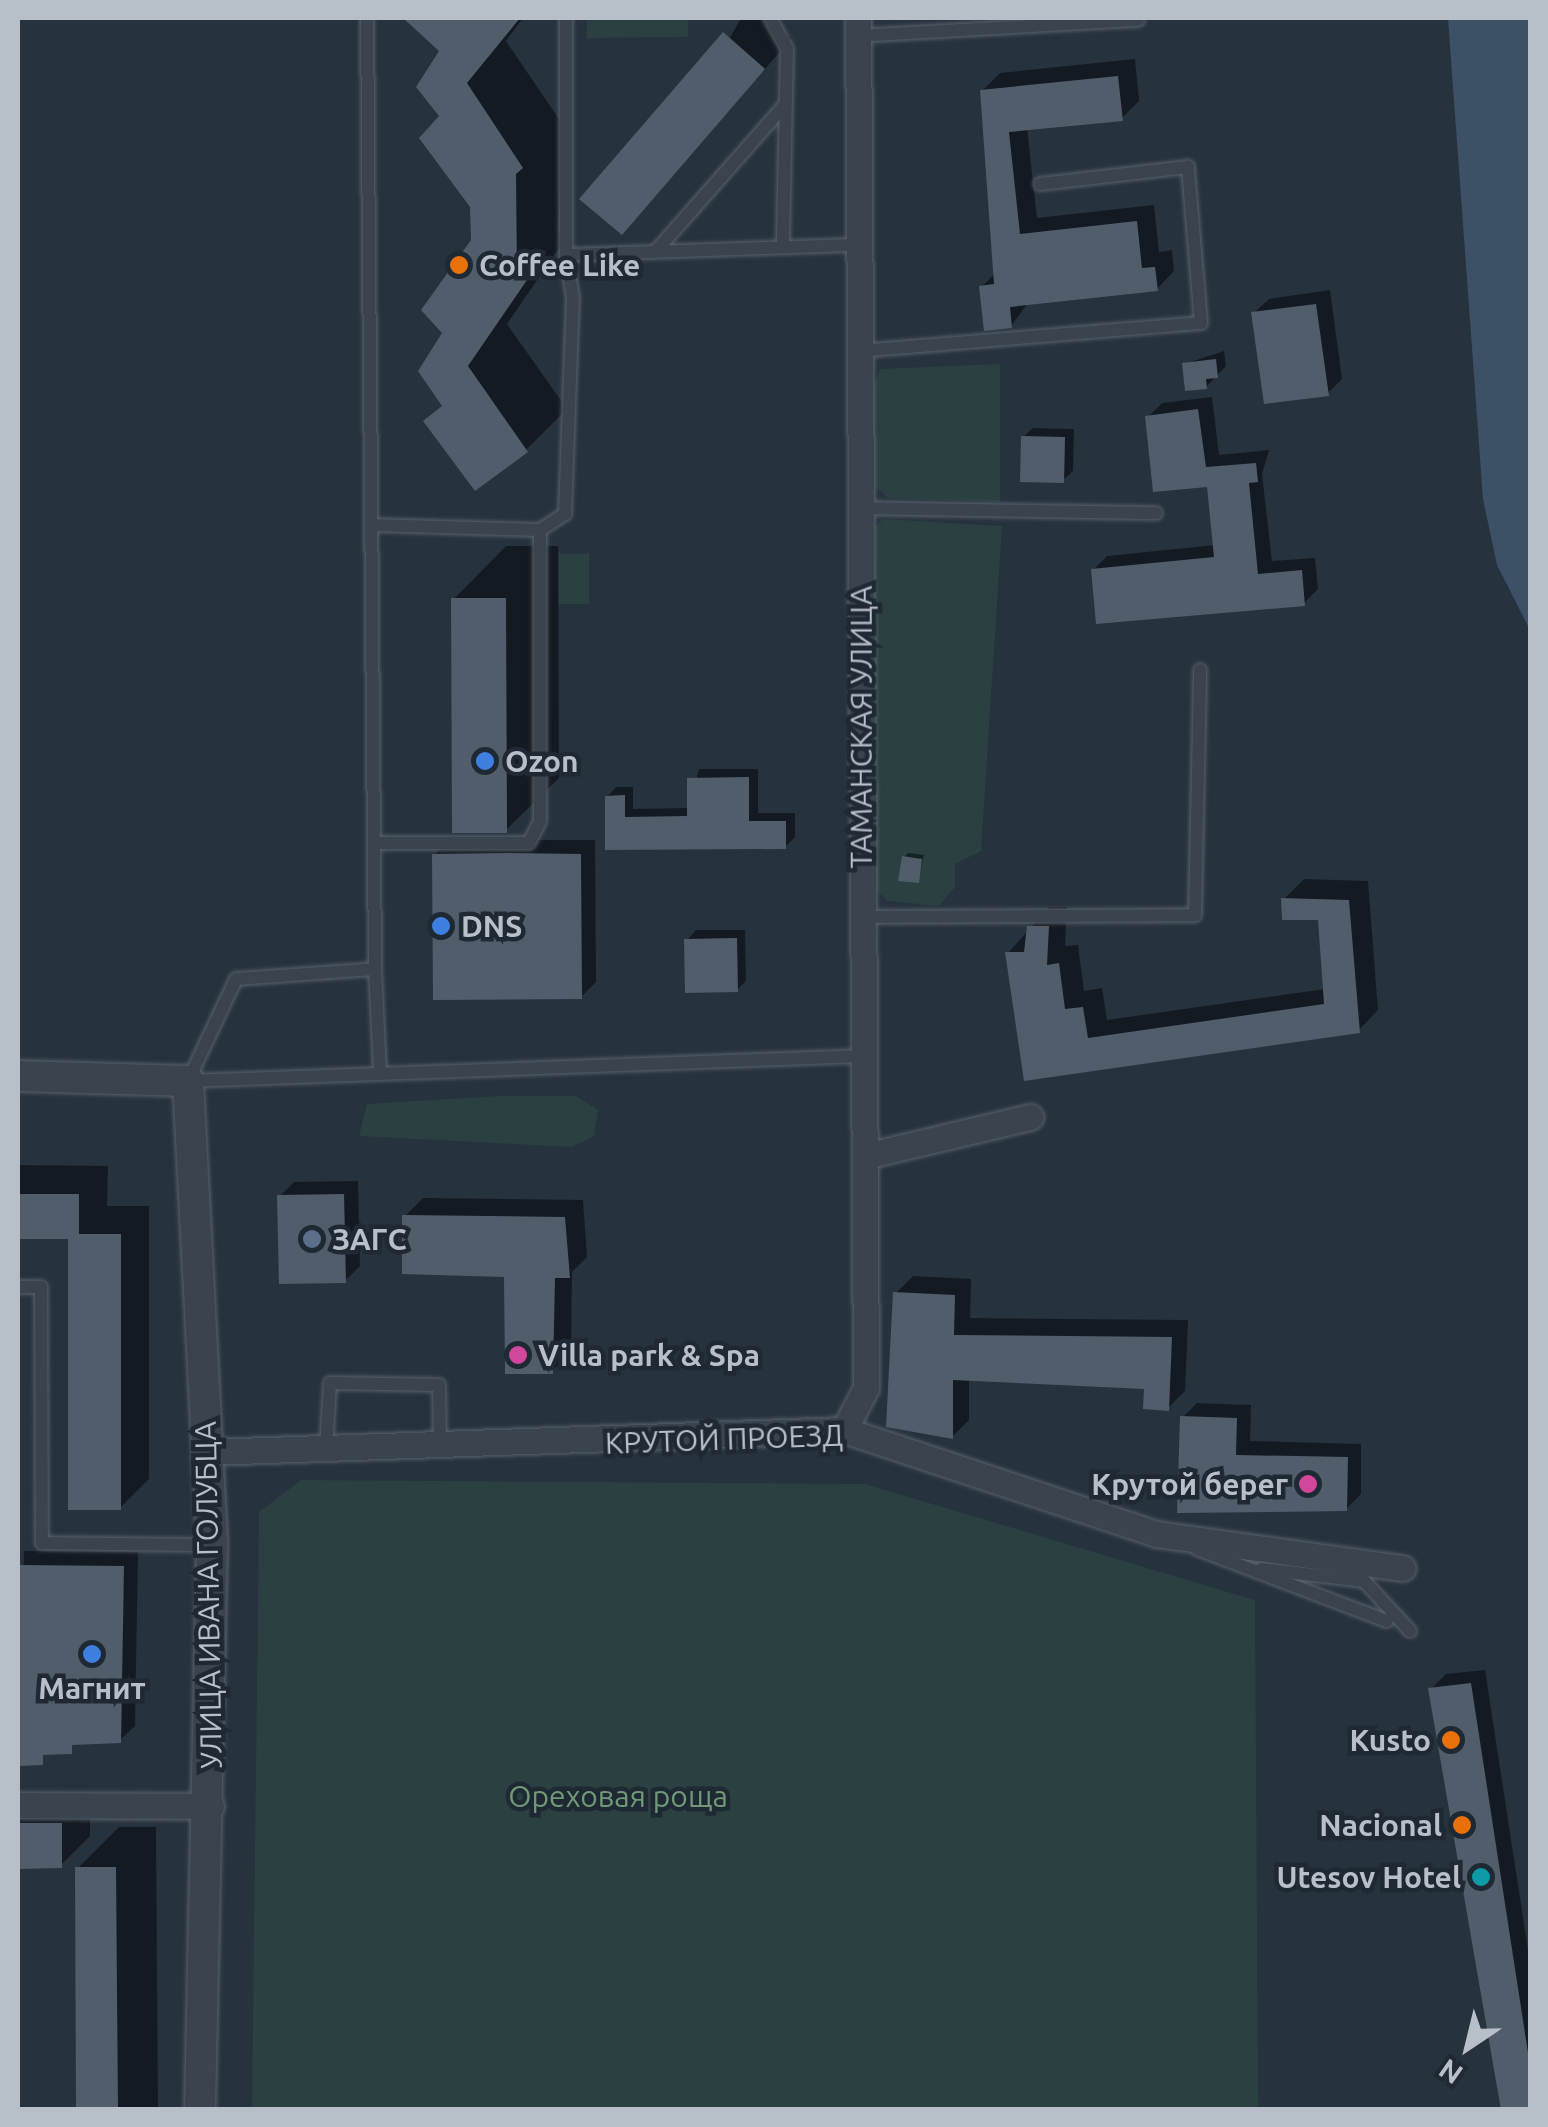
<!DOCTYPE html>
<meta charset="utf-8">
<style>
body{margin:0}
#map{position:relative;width:1548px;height:2127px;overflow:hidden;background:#27323f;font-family:Ubuntu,sans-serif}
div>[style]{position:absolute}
.green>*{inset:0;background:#2a4041}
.water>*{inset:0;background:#3d5166}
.shadow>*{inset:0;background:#0007}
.building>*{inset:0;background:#525d6c}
.roads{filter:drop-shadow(0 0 2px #58626c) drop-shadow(0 0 2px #58626c)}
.service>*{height:12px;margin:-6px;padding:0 6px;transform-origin:6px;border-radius:6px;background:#3a444f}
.minor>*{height:25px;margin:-12.5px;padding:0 12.5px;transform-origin:12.5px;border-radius:12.5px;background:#3a444f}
.tertiary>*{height:30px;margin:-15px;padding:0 15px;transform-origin:15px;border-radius:15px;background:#3a444f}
.dots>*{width:28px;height:28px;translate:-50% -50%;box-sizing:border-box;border:5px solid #1f2934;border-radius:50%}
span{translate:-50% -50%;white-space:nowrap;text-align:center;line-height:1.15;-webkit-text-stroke:9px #1f2934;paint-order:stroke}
.poi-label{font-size:30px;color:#b7bfc9;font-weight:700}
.left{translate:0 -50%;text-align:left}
.right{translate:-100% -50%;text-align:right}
.street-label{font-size:30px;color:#b7bfc9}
.park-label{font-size:30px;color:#6f9977}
.frame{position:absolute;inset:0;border:20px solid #b7bfc9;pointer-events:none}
.north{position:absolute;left:1418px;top:1997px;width:100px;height:100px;-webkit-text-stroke:8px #1f2934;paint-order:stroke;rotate:215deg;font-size:28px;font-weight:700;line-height:40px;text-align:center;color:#b7bfc9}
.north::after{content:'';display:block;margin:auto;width:35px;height:45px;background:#b7bfc9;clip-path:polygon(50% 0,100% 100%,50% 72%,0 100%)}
</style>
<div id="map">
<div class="green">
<div style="clip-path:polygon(587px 18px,688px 18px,688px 37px,587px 38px)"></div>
<div style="clip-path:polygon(1000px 364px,1000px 502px,888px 498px,874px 485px,872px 391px,880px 369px)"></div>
<div style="clip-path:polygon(883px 519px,1002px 526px,981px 851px,955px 864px,955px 887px,939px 906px,887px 901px,873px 886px,875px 527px)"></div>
<div style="clip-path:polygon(559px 554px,589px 554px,589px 604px,559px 604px)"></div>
<div style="clip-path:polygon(498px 1096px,576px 1096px,598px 1110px,594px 1136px,572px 1147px,359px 1136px,367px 1104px)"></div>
<div style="clip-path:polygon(301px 1480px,865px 1484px,1255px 1600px,1258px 2109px,252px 2109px,259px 1512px)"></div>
</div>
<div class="water">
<div style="clip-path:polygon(1448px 18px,1530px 18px,1530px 630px,1497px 565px,1483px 499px)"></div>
</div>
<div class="shadow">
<div style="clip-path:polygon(430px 18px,523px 18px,506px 41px,563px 125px,558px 232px,566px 238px,507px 324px,567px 409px,526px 450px,426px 421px,444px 404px,446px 333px,473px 241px,473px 206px,442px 117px,442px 50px,422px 28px)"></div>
<div style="clip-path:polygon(741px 18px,768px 18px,792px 38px,622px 232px)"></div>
<div style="clip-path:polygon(1135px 59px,1139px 101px,1122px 118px,1027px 128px,1037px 218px,1154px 205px,1159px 252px,1172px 250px,1174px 271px,1157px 289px,1028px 303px,1011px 326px,982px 287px,996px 272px,982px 91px,1000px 73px)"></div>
<div style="clip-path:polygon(1330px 290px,1342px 379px,1328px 393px,1254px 313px,1269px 299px)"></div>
<div style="clip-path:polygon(1224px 351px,1226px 366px,1206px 387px,1184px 364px)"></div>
<div style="clip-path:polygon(1212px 397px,1219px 455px,1269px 450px,1262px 474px,1272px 561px,1315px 558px,1318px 589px,1304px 603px,1093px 570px,1107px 556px,1215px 545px,1209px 484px,1148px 417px,1162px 403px)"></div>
<div style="clip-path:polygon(1033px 428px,1074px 429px,1073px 471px,1063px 480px,1023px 437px)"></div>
<div style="clip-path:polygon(506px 546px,558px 546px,559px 778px,506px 830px,454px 599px)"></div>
<div style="clip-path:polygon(699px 769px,758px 769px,758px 813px,795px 813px,795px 837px,785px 847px,607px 847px,607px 797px,616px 787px,633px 787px,633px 809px,689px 808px)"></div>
<div style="clip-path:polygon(449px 840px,595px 840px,596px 982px,581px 997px,434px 855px)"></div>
<div style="clip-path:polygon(908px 853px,924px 855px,918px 881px,904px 857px)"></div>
<div style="clip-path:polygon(1304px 879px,1368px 881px,1378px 1010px,1359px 1030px,1026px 1078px,1008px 953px,1049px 907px,1067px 907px,1065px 946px,1078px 945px,1084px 991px,1102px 988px,1107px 1020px,1325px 989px,1320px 918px,1284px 899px)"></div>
<div style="clip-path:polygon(696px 930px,745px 930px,746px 981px,737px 990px,687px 940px)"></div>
<div style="clip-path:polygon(18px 1165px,108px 1166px,107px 1206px,149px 1206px,149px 1479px,120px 1508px,71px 1237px,18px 1237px)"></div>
<div style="clip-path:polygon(358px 1181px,360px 1266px,345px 1281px,280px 1196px,294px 1182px)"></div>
<div style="clip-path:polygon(423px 1198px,583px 1200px,587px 1257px,572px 1272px,571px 1353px,552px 1371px,507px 1274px,405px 1216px)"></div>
<div style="clip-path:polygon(913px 1276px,971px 1279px,970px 1318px,1188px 1320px,1185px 1391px,1168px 1408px,1146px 1387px,969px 1379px,969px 1420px,952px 1437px,896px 1293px)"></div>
<div style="clip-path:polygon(1197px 1403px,1251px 1405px,1250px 1441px,1361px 1444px,1361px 1494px,1346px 1509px,1180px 1510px,1183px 1417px)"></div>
<div style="clip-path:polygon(24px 1551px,138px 1552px,135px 1726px,120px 1740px,81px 1742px,18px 1764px)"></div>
<div style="clip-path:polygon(1485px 1670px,1530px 1963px,1530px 2110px,1503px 2110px,1431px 1689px,1446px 1674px)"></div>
<div style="clip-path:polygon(18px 1795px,90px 1795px,90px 1836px,61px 1865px,18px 1866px)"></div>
<div style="clip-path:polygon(119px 1827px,156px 1827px,158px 2110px,79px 2110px,78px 1868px)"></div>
</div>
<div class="building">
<div style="clip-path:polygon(403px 18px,520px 18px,467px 83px,523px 168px,516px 174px,517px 273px,527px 280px,468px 366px,528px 452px,475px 491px,423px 421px,442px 406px,418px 371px,442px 333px,421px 310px,471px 240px,470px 207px,419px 138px,439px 116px,416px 87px,439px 51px)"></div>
<div style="clip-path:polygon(723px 32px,765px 69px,622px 235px,579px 199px)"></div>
<div style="clip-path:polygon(1118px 76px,1123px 121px,1009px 132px,1020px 234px,1137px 221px,1142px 268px,1155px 267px,1158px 291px,1010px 307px,1012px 328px,984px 331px,979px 286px,994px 284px,980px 90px)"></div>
<div style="clip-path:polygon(1316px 304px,1329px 396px,1264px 404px,1251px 312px)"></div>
<div style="clip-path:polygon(1216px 359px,1218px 378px,1206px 379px,1207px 389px,1185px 391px,1182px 363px)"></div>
<div style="clip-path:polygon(1198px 409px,1206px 467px,1256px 463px,1258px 482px,1249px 483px,1258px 574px,1302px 570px,1305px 606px,1096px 624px,1091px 569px,1214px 557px,1207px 487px,1153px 492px,1145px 416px)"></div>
<div style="clip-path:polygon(1021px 436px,1065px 437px,1064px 483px,1020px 482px)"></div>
<div style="clip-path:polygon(451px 598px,506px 598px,507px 833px,452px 833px)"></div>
<div style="clip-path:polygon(749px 777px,749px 821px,786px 821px,786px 849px,605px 850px,605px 796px,625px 795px,625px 817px,687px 816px,687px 778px)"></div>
<div style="clip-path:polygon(507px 853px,581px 854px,582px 999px,433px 1000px,432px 854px)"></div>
<div style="clip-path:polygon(902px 856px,922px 859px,919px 883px,898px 881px)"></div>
<div style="clip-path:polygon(1281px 898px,1349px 900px,1360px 1033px,1024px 1081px,1005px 952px,1024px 952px,1027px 926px,1049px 926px,1047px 965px,1059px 963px,1065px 1009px,1083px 1007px,1088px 1038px,1324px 1004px,1318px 920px,1282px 920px)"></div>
<div style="clip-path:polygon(737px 938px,738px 992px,685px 993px,684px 939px)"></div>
<div style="clip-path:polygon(18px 1194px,79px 1194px,79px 1234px,121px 1234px,121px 1510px,68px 1510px,68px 1239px,18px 1239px)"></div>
<div style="clip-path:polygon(344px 1194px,346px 1283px,279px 1284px,277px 1195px)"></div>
<div style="clip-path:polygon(402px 1215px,565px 1217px,570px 1278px,555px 1278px,553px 1374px,505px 1374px,504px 1277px,402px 1274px)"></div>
<div style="clip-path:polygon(893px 1292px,955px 1295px,954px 1335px,1172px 1337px,1169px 1411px,1143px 1409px,1144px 1389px,953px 1380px,953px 1439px,886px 1427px)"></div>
<div style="clip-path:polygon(1180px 1416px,1237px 1418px,1236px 1455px,1348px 1457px,1347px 1511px,1177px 1513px)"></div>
<div style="clip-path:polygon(18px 1565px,124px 1566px,121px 1743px,72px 1745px,72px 1754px,43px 1755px,43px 1765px,18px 1766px)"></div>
<div style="clip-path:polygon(1471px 1683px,1530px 2066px,1530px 2110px,1501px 2110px,1428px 1688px)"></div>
<div style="clip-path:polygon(18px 1823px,62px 1823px,62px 1868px,18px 1869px)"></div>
<div style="clip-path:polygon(75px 1867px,116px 1867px,118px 2110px,76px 2110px)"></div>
</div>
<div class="roads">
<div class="service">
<div style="left:566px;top:18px;width:237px;rotate:90deg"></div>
<div style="left:566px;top:255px;width:293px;rotate:-2deg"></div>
<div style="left:770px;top:18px;width:35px;rotate:61deg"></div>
<div style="left:787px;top:49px;width:197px;rotate:91.2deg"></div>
<div style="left:858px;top:36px;width:281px;rotate:-3.3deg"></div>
<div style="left:656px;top:251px;width:193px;rotate:-48.6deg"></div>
<div style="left:859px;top:351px;width:343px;rotate:-4.7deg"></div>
<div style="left:1201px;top:323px;width:157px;rotate:-94.8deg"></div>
<div style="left:1188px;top:167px;width:149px;rotate:173.4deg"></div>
<div style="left:859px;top:508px;width:297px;rotate:1deg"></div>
<div style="left:371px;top:525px;width:169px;rotate:1.7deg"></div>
<div style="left:540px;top:530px;width:30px;rotate:-33deg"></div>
<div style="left:565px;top:514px;width:216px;rotate:-87.9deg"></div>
<div style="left:573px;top:298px;width:44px;rotate:-99.2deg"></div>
<div style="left:374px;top:843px;width:155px"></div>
<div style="left:529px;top:843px;width:25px;rotate:-63deg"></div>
<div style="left:540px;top:821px;width:291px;rotate:-90deg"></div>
<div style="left:863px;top:917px;width:332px;rotate:-0.3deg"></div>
<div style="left:1195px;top:915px;width:245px;rotate:-88.8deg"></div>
<div style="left:375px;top:969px;width:103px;rotate:87.2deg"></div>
<div style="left:188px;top:1081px;width:113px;rotate:-64.8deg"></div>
<div style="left:236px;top:979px;width:139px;rotate:-4.1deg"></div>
<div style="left:375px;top:969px;width:951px;rotate:-90.48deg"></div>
<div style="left:188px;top:1081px;width:676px;rotate:-2.12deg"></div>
<div style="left:18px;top:1287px;width:23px"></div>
<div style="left:41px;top:1287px;width:256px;rotate:89.8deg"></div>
<div style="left:42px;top:1543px;width:169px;rotate:0.7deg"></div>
<div style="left:326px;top:1449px;width:66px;rotate:-86.5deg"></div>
<div style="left:330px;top:1383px;width:109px;rotate:1.1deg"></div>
<div style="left:439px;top:1385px;width:60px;rotate:89deg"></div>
<div style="left:1197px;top:1549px;width:203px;rotate:20.8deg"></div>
<div style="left:1262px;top:1569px;width:103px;rotate:6.7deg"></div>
<div style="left:1364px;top:1581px;width:68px;rotate:47.4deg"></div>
</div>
<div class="minor">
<div style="left:865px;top:1156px;width:170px;rotate:-13.3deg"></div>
<div style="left:844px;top:1430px;width:47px;rotate:-62.4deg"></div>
<div style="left:866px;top:1388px;width:1370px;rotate:-90.33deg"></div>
<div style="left:208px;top:1452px;width:636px;rotate:-1.98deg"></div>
<div style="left:844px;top:1430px;width:330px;rotate:18.4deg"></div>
<div style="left:1157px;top:1534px;width:248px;rotate:7.9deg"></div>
<div style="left:18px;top:1805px;width:193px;rotate:0.3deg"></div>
</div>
<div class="tertiary">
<div style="left:18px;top:1076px;width:170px;rotate:1.7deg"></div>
<div style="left:188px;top:1081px;width:465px;rotate:87deg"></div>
<div style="left:212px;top:1545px;width:565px;rotate:91.22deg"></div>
</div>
</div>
<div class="dots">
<div style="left:459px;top:265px;background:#e8710a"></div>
<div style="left:485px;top:761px;background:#3f7fe0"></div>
<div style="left:441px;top:926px;background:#3f7fe0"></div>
<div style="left:312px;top:1239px;background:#5c6f8a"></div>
<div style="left:518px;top:1355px;background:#d1479c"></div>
<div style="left:1308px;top:1484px;background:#d1479c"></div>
<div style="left:92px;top:1654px;background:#3f7fe0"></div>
<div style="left:1451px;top:1740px;background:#e8710a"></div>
<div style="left:1462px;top:1825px;background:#e8710a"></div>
<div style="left:1481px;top:1877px;background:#0f9aa8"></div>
</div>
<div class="poi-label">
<span class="left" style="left:479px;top:265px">Coffee Like</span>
<span class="left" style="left:505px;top:761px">Ozon</span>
<span class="left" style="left:461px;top:926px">DNS</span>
<span class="left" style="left:332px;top:1239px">ЗАГС</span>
<span class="left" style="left:538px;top:1355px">Villa park &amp; Spa</span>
<span class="right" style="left:1288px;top:1484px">Крутой берег</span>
<span style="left:92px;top:1688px">Магнит</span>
<span class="right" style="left:1431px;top:1740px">Kusto</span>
<span class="right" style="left:1442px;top:1825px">Nacional</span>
<span class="right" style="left:1461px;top:1877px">Utesov Hotel</span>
</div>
<div class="street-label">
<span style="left:861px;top:727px;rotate:-90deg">ТАМАНСКАЯ УЛИЦА</span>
<span style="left:724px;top:1439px;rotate:-2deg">КРУТОЙ ПРОЕЗД</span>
<span style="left:208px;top:1595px;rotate:-91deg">УЛИЦА ИВАНА ГОЛУБЦА</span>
</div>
<div class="park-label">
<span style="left:618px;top:1796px">Ореховая роща</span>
</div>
<div class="frame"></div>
<div class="north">N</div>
</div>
